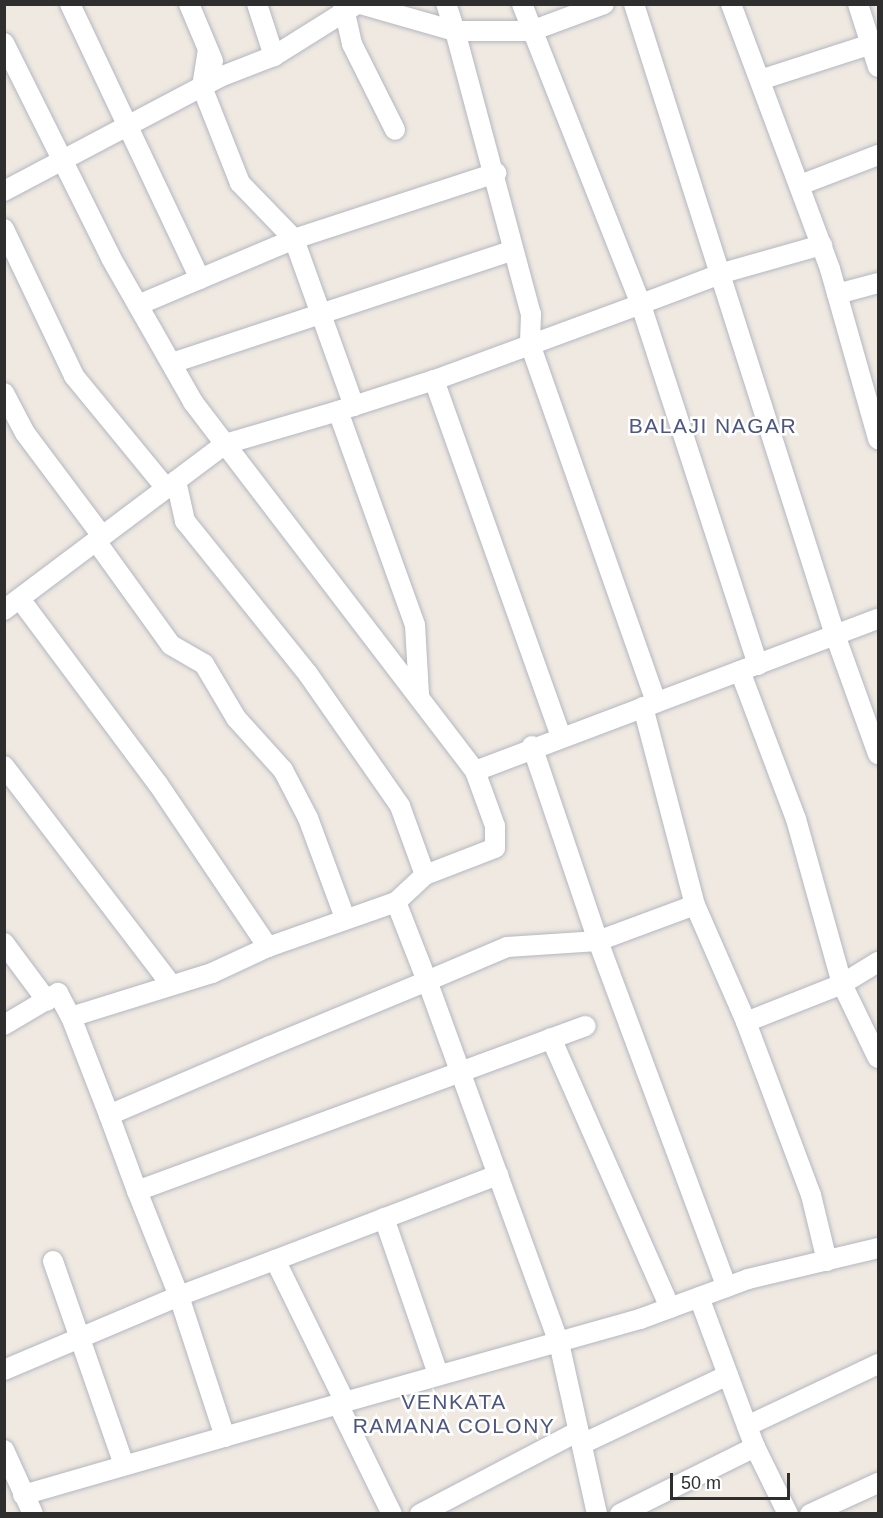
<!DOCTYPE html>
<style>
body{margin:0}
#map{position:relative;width:883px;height:1518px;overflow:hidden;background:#efe9e1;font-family:Helvetica,sans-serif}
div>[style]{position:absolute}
.roads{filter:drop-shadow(0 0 2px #b4b7c1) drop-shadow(0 0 2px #b4b7c1)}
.minor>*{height:20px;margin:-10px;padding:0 10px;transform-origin:10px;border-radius:10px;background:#fff}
span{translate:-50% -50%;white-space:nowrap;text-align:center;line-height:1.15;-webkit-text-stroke:5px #fff;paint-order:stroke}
.neighbourhood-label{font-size:21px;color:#4d5680;letter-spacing:1.5px}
.frame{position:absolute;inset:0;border:6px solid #2e2e2e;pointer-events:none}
.scale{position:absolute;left:670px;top:1473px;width:120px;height:27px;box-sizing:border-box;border:3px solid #2e2e2e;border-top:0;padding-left:8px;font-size:18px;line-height:21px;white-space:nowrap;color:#2e2e2e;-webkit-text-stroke:4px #fff;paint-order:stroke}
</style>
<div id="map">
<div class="roads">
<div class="minor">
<div style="left:70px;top:4px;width:304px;rotate:64.7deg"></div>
<div style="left:189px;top:4px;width:62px;rotate:67.2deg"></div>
<div style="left:257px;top:4px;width:55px;rotate:71.9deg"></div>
<div style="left:274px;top:56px;width:98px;rotate:-32.1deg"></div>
<div style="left:343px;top:4px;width:41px;rotate:77.3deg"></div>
<div style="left:352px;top:44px;width:96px;rotate:63.4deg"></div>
<div style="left:360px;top:4px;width:99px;rotate:15.9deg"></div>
<div style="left:455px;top:31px;width:28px;rotate:-108deg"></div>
<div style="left:522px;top:4px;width:323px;rotate:68.4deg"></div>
<div style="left:641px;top:304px;width:221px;rotate:159.8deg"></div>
<div style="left:434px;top:380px;width:378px;rotate:70.4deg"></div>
<div style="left:604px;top:4px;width:78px;rotate:159.7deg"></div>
<div style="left:531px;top:31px;width:76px;rotate:180deg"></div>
<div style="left:455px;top:31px;width:293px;rotate:75deg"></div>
<div style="left:531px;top:314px;width:30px;rotate:92deg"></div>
<div style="left:530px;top:344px;width:380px;rotate:70.6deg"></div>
<div style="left:634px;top:4px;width:659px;rotate:72.33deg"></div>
<div style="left:834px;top:632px;width:130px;rotate:70.2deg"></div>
<div style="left:731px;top:4px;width:283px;rotate:69.5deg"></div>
<div style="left:830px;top:269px;width:177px;rotate:74.2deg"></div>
<div style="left:858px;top:4px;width:66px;rotate:72.4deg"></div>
<div style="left:4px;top:43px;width:240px;rotate:63.5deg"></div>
<div style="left:111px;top:258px;width:166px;rotate:60.3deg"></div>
<div style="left:193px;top:402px;width:464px;rotate:52.6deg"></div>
<div style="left:475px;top:771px;width:59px;rotate:70deg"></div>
<div style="left:495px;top:826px;width:22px;rotate:90deg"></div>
<div style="left:495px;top:848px;width:75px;rotate:158.9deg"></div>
<div style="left:760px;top:80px;width:124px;rotate:-17.9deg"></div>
<div style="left:800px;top:185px;width:84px;rotate:-21deg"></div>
<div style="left:4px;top:191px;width:244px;rotate:-27.8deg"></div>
<div style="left:220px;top:77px;width:58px;rotate:-21.3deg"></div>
<div style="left:4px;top:229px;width:163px;rotate:64.5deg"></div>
<div style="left:74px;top:376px;width:145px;rotate:50.6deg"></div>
<div style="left:837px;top:294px;width:42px;rotate:-15deg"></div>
<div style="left:138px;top:305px;width:169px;rotate:-22.9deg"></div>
<div style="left:294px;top:239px;width:78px;rotate:-134deg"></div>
<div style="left:240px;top:183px;width:103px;rotate:-111.6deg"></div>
<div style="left:202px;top:87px;width:37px;rotate:-81deg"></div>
<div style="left:172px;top:363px;width:357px;rotate:-18.3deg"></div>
<div style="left:4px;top:393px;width:45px;rotate:62.3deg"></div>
<div style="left:25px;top:433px;width:129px;rotate:53.2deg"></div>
<div style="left:354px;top:406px;width:177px;rotate:-109.8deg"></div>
<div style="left:294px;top:239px;width:213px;rotate:-18.1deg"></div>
<div style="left:176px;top:481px;width:41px;rotate:77.3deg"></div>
<div style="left:185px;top:521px;width:196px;rotate:51.2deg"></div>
<div style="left:308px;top:674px;width:161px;rotate:55.1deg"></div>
<div style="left:400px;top:806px;width:73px;rotate:70.1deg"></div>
<div style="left:425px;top:875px;width:40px;rotate:137deg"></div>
<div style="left:96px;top:541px;width:128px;rotate:54.2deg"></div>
<div style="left:171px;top:645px;width:38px;rotate:30deg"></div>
<div style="left:204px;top:664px;width:63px;rotate:59.3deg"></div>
<div style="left:236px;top:718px;width:70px;rotate:47.9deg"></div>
<div style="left:283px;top:770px;width:54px;rotate:62.5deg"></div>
<div style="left:308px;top:818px;width:107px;rotate:69.7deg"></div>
<div style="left:20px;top:599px;width:231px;rotate:53.3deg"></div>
<div style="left:158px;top:784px;width:197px;rotate:56deg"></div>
<div style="left:4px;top:610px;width:276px;rotate:-36.9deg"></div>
<div style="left:225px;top:444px;width:118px;rotate:-16.3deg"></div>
<div style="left:758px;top:665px;width:379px;rotate:-108deg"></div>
<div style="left:641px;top:304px;width:88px;rotate:-20.7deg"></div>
<div style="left:723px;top:273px;width:103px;rotate:-15.8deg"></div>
<div style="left:740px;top:671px;width:158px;rotate:69.3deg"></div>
<div style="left:796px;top:819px;width:171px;rotate:74.4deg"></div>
<div style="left:842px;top:984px;width:82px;rotate:64.1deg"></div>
<div style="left:419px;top:694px;width:69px;rotate:-93.3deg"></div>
<div style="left:415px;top:625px;width:227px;rotate:-109.8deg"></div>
<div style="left:338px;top:411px;width:101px;rotate:-17.9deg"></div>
<div style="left:643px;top:707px;width:205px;rotate:75.3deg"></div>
<div style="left:695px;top:905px;width:128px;rotate:66.4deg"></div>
<div style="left:746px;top:1022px;width:103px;rotate:-21.6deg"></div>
<div style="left:842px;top:984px;width:42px;rotate:-31.4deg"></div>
<div style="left:532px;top:746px;width:206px;rotate:71.3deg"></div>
<div style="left:598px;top:941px;width:103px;rotate:-20.4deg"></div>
<div style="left:4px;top:766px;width:272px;rotate:52.6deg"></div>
<div style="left:475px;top:771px;width:431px;rotate:-20.7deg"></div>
<div style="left:4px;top:943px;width:72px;rotate:53.4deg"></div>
<div style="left:746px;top:1022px;width:185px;rotate:69.4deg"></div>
<div style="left:811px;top:1195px;width:68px;rotate:76.4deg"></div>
<div style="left:4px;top:1025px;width:63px;rotate:-30.7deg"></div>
<div style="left:58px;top:993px;width:27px;rotate:62deg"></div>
<div style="left:551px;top:1038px;width:295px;rotate:66.2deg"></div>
<div style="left:109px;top:1115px;width:81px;rotate:69.8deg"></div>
<div style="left:384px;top:1218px;width:165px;rotate:70.9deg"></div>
<div style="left:53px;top:1261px;width:216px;rotate:70.8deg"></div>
<div style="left:4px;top:1370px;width:190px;rotate:-22.9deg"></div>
<div style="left:179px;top:1296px;width:113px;rotate:-111.8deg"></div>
<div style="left:137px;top:1191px;width:478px;rotate:-20.2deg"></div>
<div style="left:728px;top:1375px;width:54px;rotate:69.6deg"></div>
<div style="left:345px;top:1402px;width:306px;rotate:-15.7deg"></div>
<div style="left:640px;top:1319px;width:115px;rotate:-20.3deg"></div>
<div style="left:748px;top:1279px;width:134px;rotate:-13.4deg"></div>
<div style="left:338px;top:1404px;width:123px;rotate:63.9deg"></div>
<div style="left:225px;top:1437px;width:148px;rotate:-108.1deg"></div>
<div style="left:179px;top:1296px;width:103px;rotate:-20.6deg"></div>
<div style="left:582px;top:1444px;width:161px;rotate:-25.3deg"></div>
<div style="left:728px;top:1375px;width:83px;rotate:-110.4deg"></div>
<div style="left:755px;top:1447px;width:75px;rotate:63.8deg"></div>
<div style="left:4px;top:1450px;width:70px;rotate:65.6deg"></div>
<div style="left:23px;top:1495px;width:335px;rotate:-16.1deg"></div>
<div style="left:345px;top:1402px;width:158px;rotate:-116.2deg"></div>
<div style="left:275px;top:1260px;width:239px;rotate:-20.9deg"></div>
<div style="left:420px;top:1514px;width:179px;rotate:-27.6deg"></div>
<div style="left:597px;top:1514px;width:175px;rotate:-102.5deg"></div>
<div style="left:559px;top:1343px;width:385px;rotate:-110deg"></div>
<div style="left:427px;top:981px;width:85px;rotate:-111.4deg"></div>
<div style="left:396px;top:902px;width:136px;rotate:160.6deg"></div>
<div style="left:268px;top:947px;width:62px;rotate:155.1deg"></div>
<div style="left:212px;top:973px;width:148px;rotate:162.7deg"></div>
<div style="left:71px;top:1017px;width:105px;rotate:68.8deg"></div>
<div style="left:109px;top:1115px;width:175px;rotate:-23.2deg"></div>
<div style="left:270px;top:1046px;width:170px;rotate:-22.5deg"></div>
<div style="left:427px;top:981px;width:87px;rotate:-23deg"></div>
<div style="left:507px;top:947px;width:91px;rotate:-3.8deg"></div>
<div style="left:598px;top:941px;width:369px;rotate:69.6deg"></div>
<div style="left:620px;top:1514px;width:151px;rotate:-26.4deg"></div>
<div style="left:755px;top:1447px;width:22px;rotate:-111deg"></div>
<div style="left:747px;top:1426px;width:145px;rotate:-25.3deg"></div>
<div style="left:810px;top:1514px;width:75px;rotate:-24.5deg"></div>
</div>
</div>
<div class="neighbourhood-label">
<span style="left:713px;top:426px">BALAJI NAGAR</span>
<span style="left:454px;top:1414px">VENKATA<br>RAMANA COLONY</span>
</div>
<div class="frame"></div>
<div class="scale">50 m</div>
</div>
